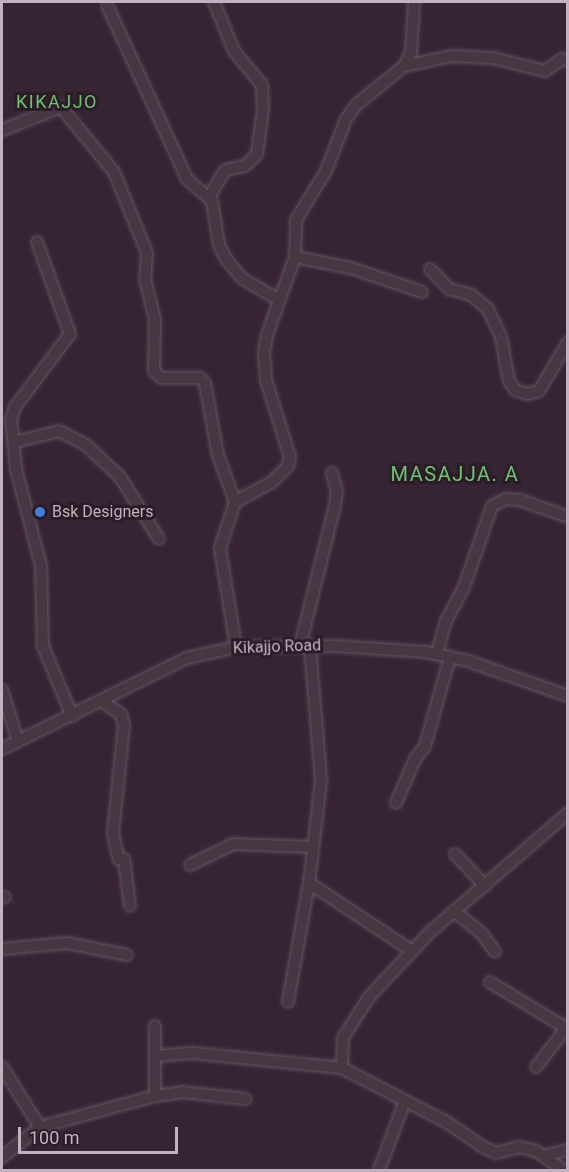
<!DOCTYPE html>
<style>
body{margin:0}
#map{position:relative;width:569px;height:1172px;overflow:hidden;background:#362432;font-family:Roboto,sans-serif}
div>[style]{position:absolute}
.roads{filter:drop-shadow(0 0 2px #645461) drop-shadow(0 0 2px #645461)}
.minor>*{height:10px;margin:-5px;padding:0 5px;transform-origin:5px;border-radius:5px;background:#463743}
.dots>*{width:16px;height:16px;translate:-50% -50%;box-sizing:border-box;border:3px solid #2b1c28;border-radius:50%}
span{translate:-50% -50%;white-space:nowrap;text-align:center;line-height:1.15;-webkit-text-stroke:6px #2b1c28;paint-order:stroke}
.poi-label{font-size:16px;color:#c3b1bf}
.left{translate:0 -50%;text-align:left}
.street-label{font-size:16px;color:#c3b1bf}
.neighbourhood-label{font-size:18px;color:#6ac56d;letter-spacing:1.5px}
.quarter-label{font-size:20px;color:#6ac56d;letter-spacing:1.5px}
.frame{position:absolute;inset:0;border:3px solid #c3b1bf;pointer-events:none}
.scale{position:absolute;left:18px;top:1127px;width:160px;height:27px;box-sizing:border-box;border:3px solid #c3b1bf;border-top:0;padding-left:8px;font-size:18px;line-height:21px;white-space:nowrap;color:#c3b1bf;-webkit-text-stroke:4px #2b1c28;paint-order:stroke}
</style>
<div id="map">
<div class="roads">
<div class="minor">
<div style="left:107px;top:5px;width:192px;rotate:65.3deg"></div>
<div style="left:187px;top:179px;width:33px;rotate:41deg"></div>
<div style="left:212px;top:201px;width:45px;rotate:81deg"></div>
<div style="left:219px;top:245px;width:16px;rotate:63deg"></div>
<div style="left:226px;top:259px;width:26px;rotate:50deg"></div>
<div style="left:243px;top:279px;width:42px;rotate:30.3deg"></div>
<div style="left:404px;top:66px;width:49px;rotate:-11.8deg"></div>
<div style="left:452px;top:56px;width:41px;rotate:2.8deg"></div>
<div style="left:493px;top:58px;width:54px;rotate:14deg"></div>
<div style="left:545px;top:71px;width:21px;rotate:-35deg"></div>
<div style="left:562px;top:59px;width:6px;rotate:9deg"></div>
<div style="left:2px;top:130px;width:63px;rotate:-21.3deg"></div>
<div style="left:61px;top:107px;width:84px;rotate:50.8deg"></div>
<div style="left:114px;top:172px;width:87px;rotate:67.8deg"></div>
<div style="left:147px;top:253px;width:26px;rotate:94deg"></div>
<div style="left:145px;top:279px;width:42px;rotate:76.3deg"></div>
<div style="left:155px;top:320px;width:51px;rotate:91.1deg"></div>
<div style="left:154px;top:371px;width:10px;rotate:45deg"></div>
<div style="left:161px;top:378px;width:39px"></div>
<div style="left:200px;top:378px;width:7px;rotate:45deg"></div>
<div style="left:205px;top:383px;width:73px;rotate:79.8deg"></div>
<div style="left:218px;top:455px;width:50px;rotate:70.1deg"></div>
<div style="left:235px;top:502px;width:48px;rotate:108.1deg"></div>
<div style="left:220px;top:548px;width:100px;rotate:80.8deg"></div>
<div style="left:209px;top:197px;width:31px;rotate:-59deg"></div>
<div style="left:225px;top:170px;width:20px;rotate:-11deg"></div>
<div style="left:245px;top:166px;width:17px;rotate:-45deg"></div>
<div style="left:257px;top:154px;width:45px;rotate:-82.4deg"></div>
<div style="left:263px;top:109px;width:24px;rotate:-92deg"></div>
<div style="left:262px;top:85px;width:44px;rotate:-129.5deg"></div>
<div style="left:234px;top:51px;width:53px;rotate:-112.2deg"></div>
<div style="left:37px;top:242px;width:98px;rotate:70.3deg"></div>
<div style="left:70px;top:334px;width:91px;rotate:127deg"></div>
<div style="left:15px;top:407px;width:13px;rotate:108deg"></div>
<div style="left:11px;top:419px;width:50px;rotate:84.3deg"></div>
<div style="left:16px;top:469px;width:100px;rotate:75.5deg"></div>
<div style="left:41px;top:566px;width:80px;rotate:88.6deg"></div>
<div style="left:43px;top:646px;width:76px;rotate:67.5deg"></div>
<div style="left:295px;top:257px;width:57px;rotate:11.1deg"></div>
<div style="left:351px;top:268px;width:75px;rotate:18.7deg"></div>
<div style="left:430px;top:269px;width:28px;rotate:46deg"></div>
<div style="left:449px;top:289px;width:23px;rotate:15deg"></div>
<div style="left:471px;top:295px;width:22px;rotate:39deg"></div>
<div style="left:488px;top:309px;width:31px;rotate:65deg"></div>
<div style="left:501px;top:337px;width:45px;rotate:79.7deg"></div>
<div style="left:509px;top:381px;width:11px;rotate:56deg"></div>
<div style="left:515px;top:390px;width:13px;rotate:18deg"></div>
<div style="left:527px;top:394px;width:12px;rotate:-14deg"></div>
<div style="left:539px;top:391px;width:57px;rotate:-59.4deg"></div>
<div style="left:15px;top:442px;width:45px;rotate:-14deg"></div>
<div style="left:59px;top:431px;width:30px;rotate:27deg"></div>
<div style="left:86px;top:445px;width:47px;rotate:43.3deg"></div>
<div style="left:120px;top:477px;width:73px;rotate:57.8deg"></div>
<div style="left:235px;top:502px;width:42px;rotate:-28.4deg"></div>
<div style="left:272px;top:482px;width:23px;rotate:-45deg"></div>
<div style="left:288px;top:466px;width:9px;rotate:-77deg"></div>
<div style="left:290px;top:457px;width:81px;rotate:-107.3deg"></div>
<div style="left:266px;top:380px;width:28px;rotate:-94deg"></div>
<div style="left:264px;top:352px;width:17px;rotate:-80deg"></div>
<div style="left:267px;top:335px;width:83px;rotate:-70.3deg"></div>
<div style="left:295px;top:257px;width:37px;rotate:-88deg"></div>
<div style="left:296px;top:220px;width:57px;rotate:-58.5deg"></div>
<div style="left:326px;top:171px;width:56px;rotate:-69deg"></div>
<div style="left:346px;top:119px;width:17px;rotate:-54deg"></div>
<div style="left:356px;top:105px;width:62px;rotate:-39.1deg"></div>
<div style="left:404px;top:66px;width:15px;rotate:-62deg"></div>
<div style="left:411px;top:53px;width:51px;rotate:-86.6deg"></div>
<div style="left:300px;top:646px;width:140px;rotate:-76deg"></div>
<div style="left:334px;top:510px;width:18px;rotate:-81deg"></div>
<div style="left:337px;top:492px;width:20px;rotate:-105deg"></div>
<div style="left:310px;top:646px;width:135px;rotate:85.3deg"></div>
<div style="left:321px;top:781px;width:103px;rotate:96.7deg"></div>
<div style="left:309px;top:883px;width:123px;rotate:33.4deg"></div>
<div style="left:437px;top:654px;width:34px;rotate:-75deg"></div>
<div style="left:446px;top:621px;width:38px;rotate:-62deg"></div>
<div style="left:464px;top:587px;width:86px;rotate:-70.9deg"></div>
<div style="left:492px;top:506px;width:16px;rotate:-27deg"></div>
<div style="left:506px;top:499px;width:14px;rotate:4deg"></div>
<div style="left:520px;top:500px;width:51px;rotate:19.5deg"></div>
<div style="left:2px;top:690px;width:53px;rotate:72.6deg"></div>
<div style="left:103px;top:702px;width:22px;rotate:34deg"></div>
<div style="left:121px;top:714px;width:11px;rotate:75deg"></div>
<div style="left:124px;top:725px;width:110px;rotate:95.8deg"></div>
<div style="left:113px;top:834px;width:26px;rotate:77deg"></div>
<div style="left:119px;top:859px;width:5px"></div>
<div style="left:124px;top:859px;width:47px;rotate:82.7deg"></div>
<div style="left:2px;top:749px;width:206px;rotate:-26.2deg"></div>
<div style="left:187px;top:658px;width:50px;rotate:-12.7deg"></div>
<div style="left:236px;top:647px;width:99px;rotate:-0.6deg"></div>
<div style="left:335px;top:646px;width:91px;rotate:3.8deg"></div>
<div style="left:426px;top:652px;width:40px;rotate:12deg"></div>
<div style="left:465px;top:660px;width:109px;rotate:19.3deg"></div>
<div style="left:396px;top:803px;width:48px;rotate:-66.6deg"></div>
<div style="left:415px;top:759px;width:16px;rotate:-52deg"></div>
<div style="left:425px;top:746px;width:92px;rotate:-74.3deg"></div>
<div style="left:455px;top:854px;width:44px;rotate:46.8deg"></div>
<div style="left:190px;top:865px;width:48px;rotate:-26deg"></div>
<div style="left:233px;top:844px;width:79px;rotate:2.2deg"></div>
<div style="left:2px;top:898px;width:3px;rotate:-18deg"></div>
<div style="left:454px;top:911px;width:36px;rotate:39deg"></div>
<div style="left:482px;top:934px;width:22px;rotate:54deg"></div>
<div style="left:2px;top:949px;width:65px;rotate:-5.3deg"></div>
<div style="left:67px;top:943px;width:61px;rotate:11.3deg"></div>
<div style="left:490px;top:982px;width:89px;rotate:31.2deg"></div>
<div style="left:288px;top:1002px;width:121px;rotate:-80deg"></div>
<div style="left:156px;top:1056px;width:36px;rotate:-5deg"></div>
<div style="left:192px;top:1053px;width:151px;rotate:5.7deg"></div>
<div style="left:342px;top:1068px;width:119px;rotate:27.4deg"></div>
<div style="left:448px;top:1123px;width:42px;rotate:34.4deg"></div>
<div style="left:483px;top:1147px;width:14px;rotate:25deg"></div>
<div style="left:496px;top:1153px;width:25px;rotate:-14deg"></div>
<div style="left:520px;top:1147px;width:16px;rotate:14deg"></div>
<div style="left:536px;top:1151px;width:33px;rotate:35deg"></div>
<div style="left:2px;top:1067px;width:71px;rotate:57.7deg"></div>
<div style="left:536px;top:1067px;width:52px;rotate:-52deg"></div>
<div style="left:342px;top:1068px;width:30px;rotate:-88deg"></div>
<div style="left:343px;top:1038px;width:49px;rotate:-57.6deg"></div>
<div style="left:369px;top:997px;width:88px;rotate:-46.8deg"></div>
<div style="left:429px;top:933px;width:184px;rotate:-40.8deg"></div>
<div style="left:155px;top:1096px;width:27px;rotate:-8deg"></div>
<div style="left:182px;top:1092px;width:64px;rotate:6.2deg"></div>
<div style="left:546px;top:1155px;width:23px;rotate:-13deg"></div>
<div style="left:2px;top:1157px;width:48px;rotate:-38.3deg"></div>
<div style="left:40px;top:1127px;width:119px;rotate:-15.1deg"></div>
<div style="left:155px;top:1096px;width:70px;rotate:-90deg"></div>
<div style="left:379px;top:1170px;width:74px;rotate:-69.4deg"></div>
</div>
</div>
<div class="dots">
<div style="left:40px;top:512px;background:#3f7fe0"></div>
</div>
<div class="poi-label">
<span class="left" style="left:52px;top:512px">Bsk Designers</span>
</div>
<div class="street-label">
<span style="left:277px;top:647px;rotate:-2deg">Kikajjo Road</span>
</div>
<div class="neighbourhood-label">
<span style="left:57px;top:102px">KIKAJJO</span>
</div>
<div class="quarter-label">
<span style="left:455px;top:474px">MASAJJA. A</span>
</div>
<div class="frame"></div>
<div class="scale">100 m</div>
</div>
